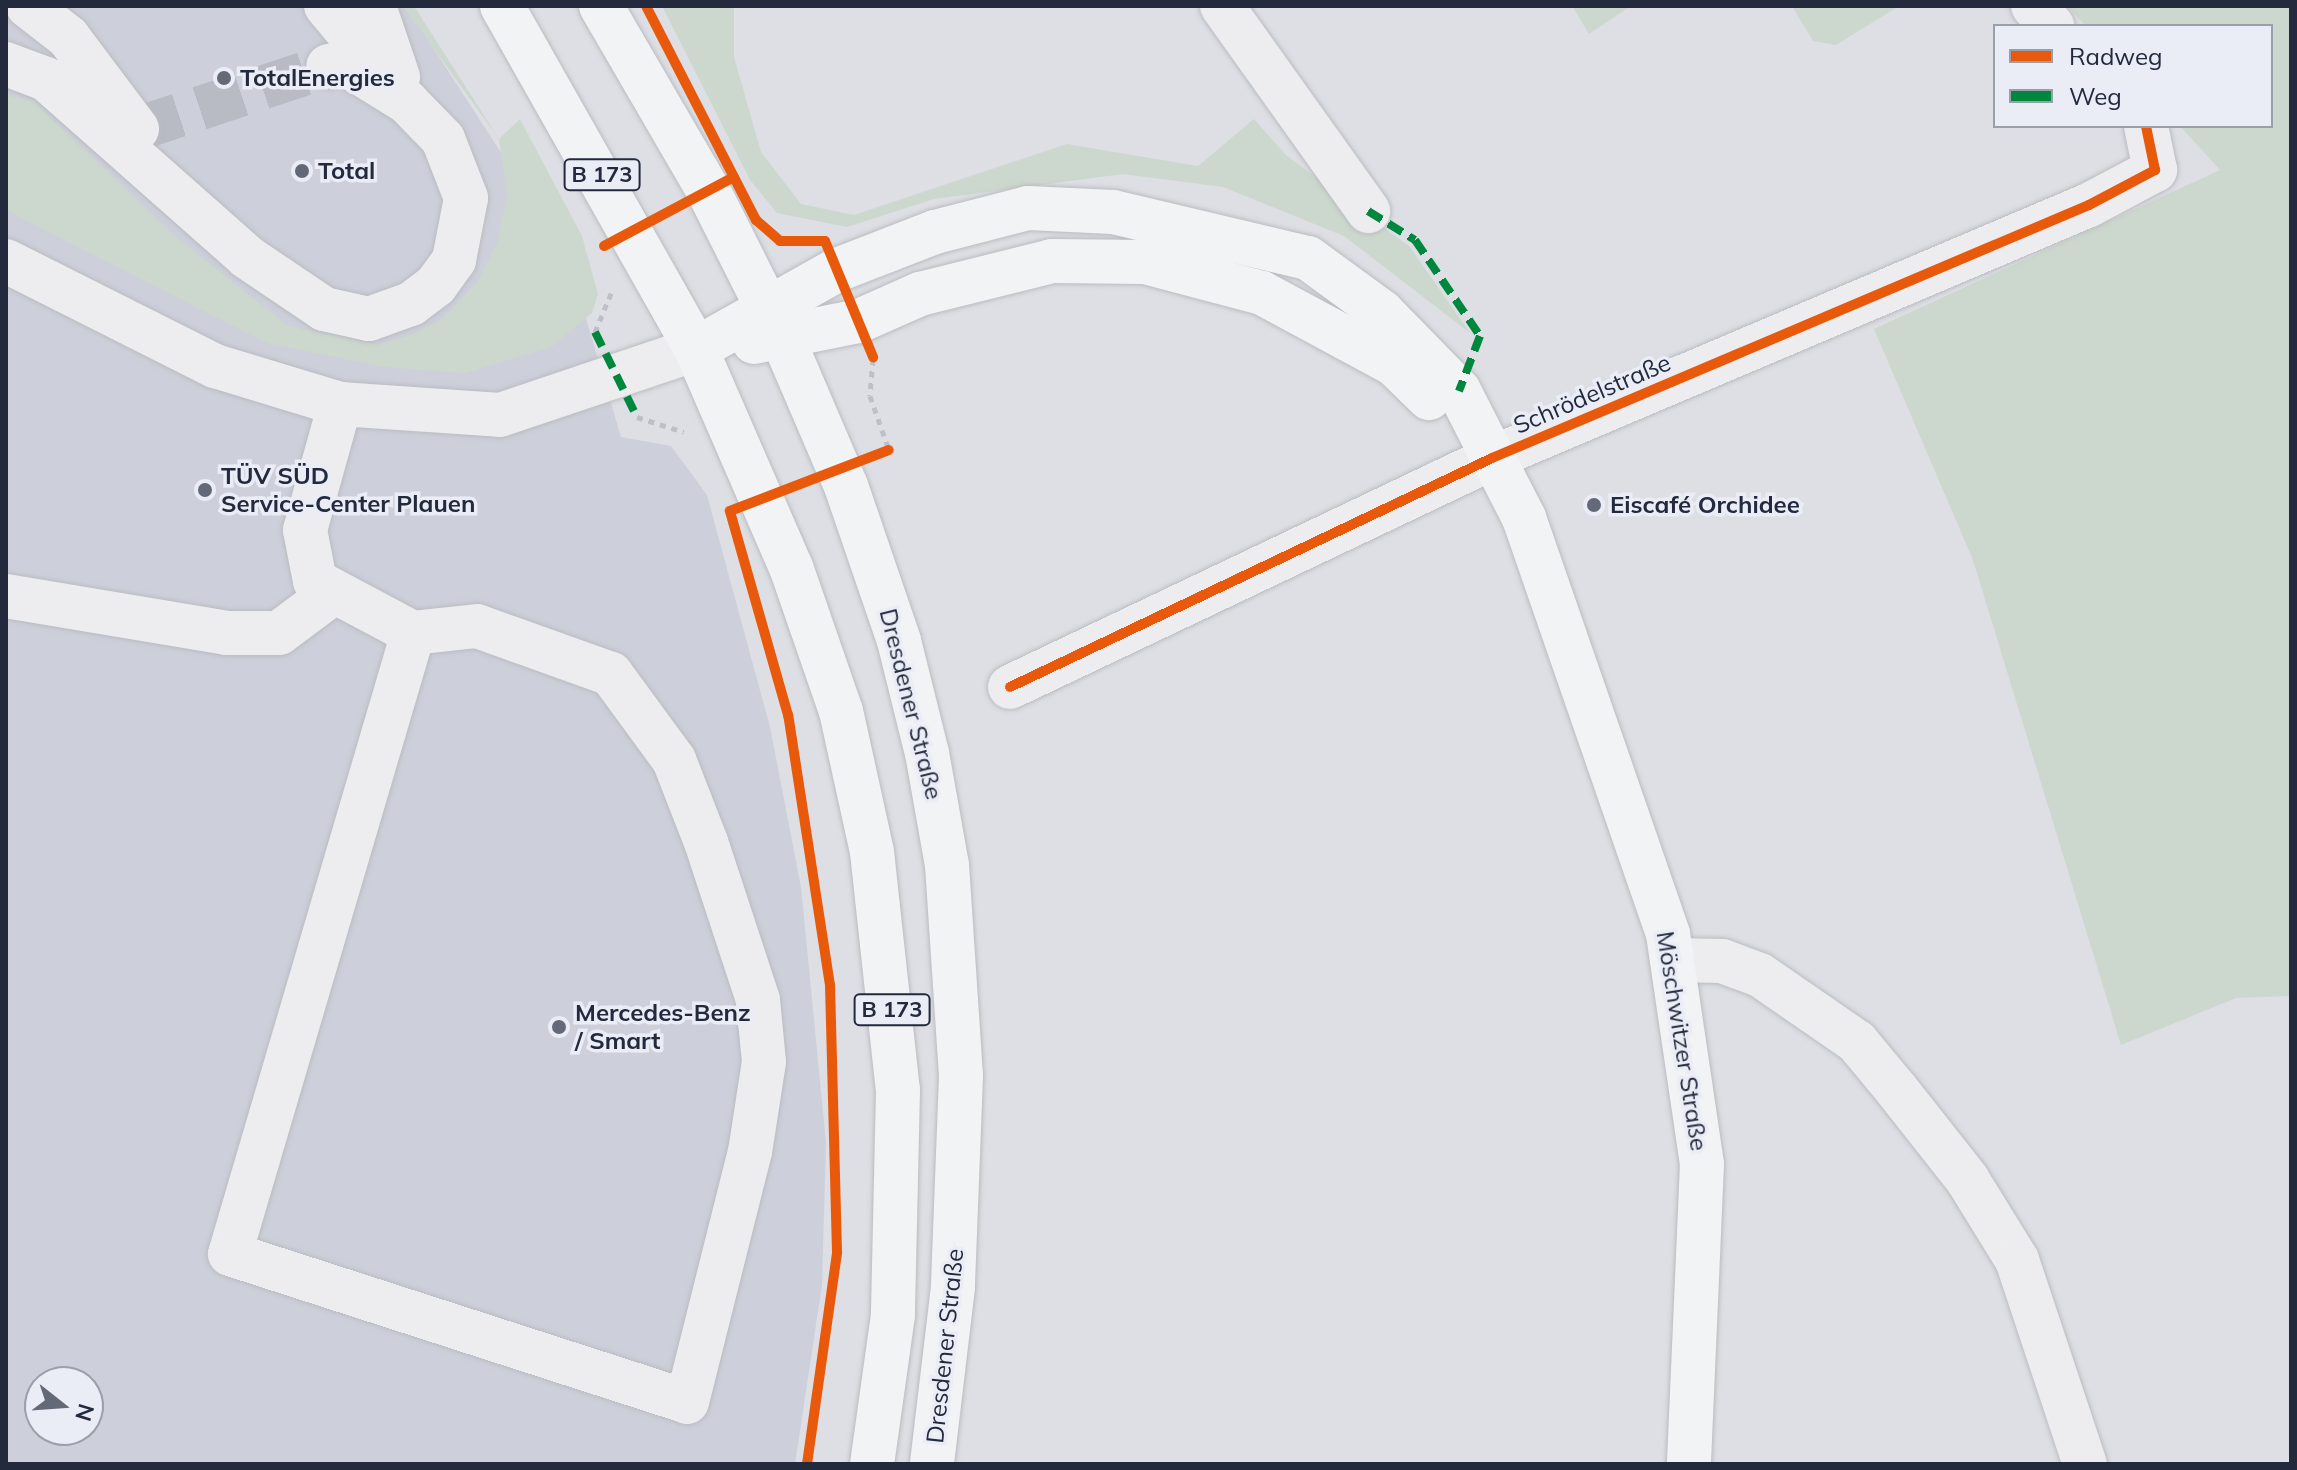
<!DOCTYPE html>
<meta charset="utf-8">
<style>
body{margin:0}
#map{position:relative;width:2297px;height:1470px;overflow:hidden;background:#dddfe4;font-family:Mulish,sans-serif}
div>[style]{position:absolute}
.built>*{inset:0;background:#cdd0da}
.green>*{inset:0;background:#ccd8cd}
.minor-tunnel>*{height:44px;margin-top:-22px;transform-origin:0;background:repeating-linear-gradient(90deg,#b8bbc3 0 44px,transparent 0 66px)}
.path>*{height:5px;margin-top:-2.5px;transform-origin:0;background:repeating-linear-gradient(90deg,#bfc0c7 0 6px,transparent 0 12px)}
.roads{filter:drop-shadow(0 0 2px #babcc1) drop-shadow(0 0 2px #babcc1)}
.minor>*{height:44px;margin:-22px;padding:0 22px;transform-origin:22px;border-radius:22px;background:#ededf0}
.major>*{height:44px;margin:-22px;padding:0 22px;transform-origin:22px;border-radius:22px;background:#f2f3f4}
.quiet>*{height:8px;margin-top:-4px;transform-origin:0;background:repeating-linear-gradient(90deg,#00873e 0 16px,transparent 0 24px)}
.cycleway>*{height:10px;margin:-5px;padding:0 5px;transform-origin:5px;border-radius:5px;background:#e8590c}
.dots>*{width:22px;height:22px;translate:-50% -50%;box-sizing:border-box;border:4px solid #eaedf5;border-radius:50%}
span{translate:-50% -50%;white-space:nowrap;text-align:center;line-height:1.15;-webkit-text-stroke:7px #eaedf5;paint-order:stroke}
.shield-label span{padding:2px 6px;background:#eaedf5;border:2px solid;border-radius:6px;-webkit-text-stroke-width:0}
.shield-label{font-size:22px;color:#232a3e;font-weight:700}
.poi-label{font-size:24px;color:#232a3e;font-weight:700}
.left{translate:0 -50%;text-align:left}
.street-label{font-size:24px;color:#232a3e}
.frame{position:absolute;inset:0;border:8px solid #232a3e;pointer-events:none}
.legend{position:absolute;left:1993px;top:24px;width:280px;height:104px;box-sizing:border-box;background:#eaedf5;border:2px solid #9a9fac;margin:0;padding:10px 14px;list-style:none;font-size:24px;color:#232a3e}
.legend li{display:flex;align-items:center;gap:16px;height:40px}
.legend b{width:40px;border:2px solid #9a9fac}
.north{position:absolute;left:24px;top:1366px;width:80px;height:80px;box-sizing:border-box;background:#eaedf5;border:2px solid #9a9fac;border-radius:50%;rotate:107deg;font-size:22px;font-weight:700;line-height:32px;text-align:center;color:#232a3e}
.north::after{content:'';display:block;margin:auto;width:28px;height:36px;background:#646978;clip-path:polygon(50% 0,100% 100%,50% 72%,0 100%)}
</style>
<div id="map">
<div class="built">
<div style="clip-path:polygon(evenodd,6px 6px,406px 6px,567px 254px,621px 437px,671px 446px,707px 495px,770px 727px,801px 887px,826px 1142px,822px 1285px,795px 1464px,6px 1464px,6px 6px,40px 1382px,88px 1382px,88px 1430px,40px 1430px,40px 1382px)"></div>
</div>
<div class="green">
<div style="clip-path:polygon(403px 6px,414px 6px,499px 139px,520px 119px,582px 236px,598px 294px,592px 313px,551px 347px,465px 373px,384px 367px,267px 343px,6px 210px,6px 95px,32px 100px,177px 238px,288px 326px,378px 345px,413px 334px,443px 318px,477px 283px,497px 243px,507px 196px,499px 139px)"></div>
<div style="clip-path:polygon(662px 6px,734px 6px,734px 57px,761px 152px,801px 204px,854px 215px,1067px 144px,1198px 166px,1254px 119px,1286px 155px,1410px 247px,1470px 333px,1344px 236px,1223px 187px,1123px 174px,934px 199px,847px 227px,777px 213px,750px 180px)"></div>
<div style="clip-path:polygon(1572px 6px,1631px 6px,1589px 34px)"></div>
<div style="clip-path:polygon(1792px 6px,1899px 6px,1836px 45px,1813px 41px)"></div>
<div style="clip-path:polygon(2067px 6px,2291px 6px,2291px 996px,2236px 998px,2121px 1045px,1973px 560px,1874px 329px,2220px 170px,2180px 126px,2271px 126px,2271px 26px,2086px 26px)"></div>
</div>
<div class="minor-tunnel">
<div style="left:137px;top:129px;width:201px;rotate:-18.3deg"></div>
</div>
<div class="path">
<div style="left:595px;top:332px;width:44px;rotate:-67.5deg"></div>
<div style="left:873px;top:359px;width:37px;rotate:95deg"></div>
<div style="left:870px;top:396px;width:57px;rotate:70.6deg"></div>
<div style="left:637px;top:417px;width:49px;rotate:17.7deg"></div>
</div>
<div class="roads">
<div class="minor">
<div style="left:28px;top:6px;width:51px;rotate:37.8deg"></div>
<div style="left:68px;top:37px;width:115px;rotate:53.1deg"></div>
<div style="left:326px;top:6px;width:95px;rotate:50.1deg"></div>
<div style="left:374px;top:6px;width:75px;rotate:71.3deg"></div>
<div style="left:1222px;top:6px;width:252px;rotate:54.5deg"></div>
<div style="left:2033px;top:6px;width:28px;rotate:46deg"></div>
<div style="left:6px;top:64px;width:43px;rotate:20.6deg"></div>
<div style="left:46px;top:79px;width:268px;rotate:41.5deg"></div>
<div style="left:247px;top:257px;width:93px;rotate:34deg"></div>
<div style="left:324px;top:309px;width:46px;rotate:12.5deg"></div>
<div style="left:369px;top:319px;width:45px;rotate:-19.7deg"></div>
<div style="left:411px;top:304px;width:31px;rotate:-37deg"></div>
<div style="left:436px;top:285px;width:31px;rotate:-54deg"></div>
<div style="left:454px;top:260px;width:63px;rotate:-79deg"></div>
<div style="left:466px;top:198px;width:63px;rotate:-111.3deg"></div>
<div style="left:443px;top:139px;width:52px;rotate:-134.2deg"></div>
<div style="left:407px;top:102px;width:74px;rotate:-148.2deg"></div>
<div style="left:344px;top:63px;width:16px;rotate:169deg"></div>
<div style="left:6px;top:261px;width:234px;rotate:26.7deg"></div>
<div style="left:215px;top:366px;width:131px;rotate:16.9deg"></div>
<div style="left:340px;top:404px;width:160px;rotate:3.9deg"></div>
<div style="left:500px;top:415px;width:207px;rotate:-18.6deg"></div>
<div style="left:340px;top:404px;width:131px;rotate:105.5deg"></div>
<div style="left:305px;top:530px;width:52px;rotate:78.9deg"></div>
<div style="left:315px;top:581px;width:111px;rotate:28deg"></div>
<div style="left:413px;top:633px;width:647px;rotate:106.42deg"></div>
<div style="left:230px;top:1254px;width:480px;rotate:17.9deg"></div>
<div style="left:687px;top:1402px;width:258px;rotate:-75.9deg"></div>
<div style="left:750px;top:1152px;width:91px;rotate:-81.2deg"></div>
<div style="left:764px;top:1062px;width:62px;rotate:-95.5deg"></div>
<div style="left:758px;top:1000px;width:166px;rotate:-108.2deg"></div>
<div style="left:706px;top:842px;width:88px;rotate:-111.3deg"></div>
<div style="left:674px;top:760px;width:107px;rotate:-126.2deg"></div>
<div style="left:611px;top:674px;width:142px;rotate:-160.3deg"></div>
<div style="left:477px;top:626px;width:64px;rotate:173.8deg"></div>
<div style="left:6px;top:596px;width:223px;rotate:9.5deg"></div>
<div style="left:226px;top:633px;width:53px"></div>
<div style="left:279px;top:633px;width:69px;rotate:-36.7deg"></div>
<div style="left:1010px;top:687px;width:534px;rotate:-25.41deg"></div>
<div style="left:1492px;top:458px;width:648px;rotate:-22.97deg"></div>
<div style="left:2089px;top:205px;width:75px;rotate:-27.9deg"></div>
<div style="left:2155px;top:170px;width:45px;rotate:-101.6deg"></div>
<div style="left:1672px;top:960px;width:50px;rotate:1.1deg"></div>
<div style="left:1722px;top:961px;width:40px;rotate:20.2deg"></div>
<div style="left:1760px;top:975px;width:118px;rotate:34.6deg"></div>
<div style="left:1857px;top:1042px;width:61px;rotate:50.3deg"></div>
<div style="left:1896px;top:1089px;width:115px;rotate:51.7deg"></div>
<div style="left:1967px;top:1179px;width:95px;rotate:58.3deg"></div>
<div style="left:2017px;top:1260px;width:215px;rotate:71.6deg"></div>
</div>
<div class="major">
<div style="left:502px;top:6px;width:394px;rotate:60.5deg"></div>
<div style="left:696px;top:349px;width:238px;rotate:66.5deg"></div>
<div style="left:791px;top:567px;width:152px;rotate:70.9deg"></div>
<div style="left:841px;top:711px;width:144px;rotate:77.6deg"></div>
<div style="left:872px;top:852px;width:239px;rotate:83.8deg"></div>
<div style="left:898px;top:1090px;width:225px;rotate:91.3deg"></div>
<div style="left:893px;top:1315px;width:150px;rotate:98deg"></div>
<div style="left:601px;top:6px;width:213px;rotate:59.8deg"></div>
<div style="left:708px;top:190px;width:167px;rotate:63.3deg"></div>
<div style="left:783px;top:339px;width:160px;rotate:66.8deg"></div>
<div style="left:846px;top:486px;width:164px;rotate:71.1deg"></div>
<div style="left:899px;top:641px;width:115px;rotate:76deg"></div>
<div style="left:927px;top:753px;width:114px;rotate:79.9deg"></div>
<div style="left:947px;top:865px;width:211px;rotate:86.2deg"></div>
<div style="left:961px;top:1076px;width:211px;rotate:92.2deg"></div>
<div style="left:953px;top:1287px;width:178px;rotate:96.8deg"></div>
<div style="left:754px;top:342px;width:107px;rotate:-11.3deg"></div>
<div style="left:859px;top:321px;width:67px;rotate:-23.9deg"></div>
<div style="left:920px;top:294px;width:136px;rotate:-14deg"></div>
<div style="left:1052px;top:261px;width:93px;rotate:0.6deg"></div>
<div style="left:1145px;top:262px;width:121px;rotate:14.8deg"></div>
<div style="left:1262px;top:293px;width:150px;rotate:28.3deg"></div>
<div style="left:1394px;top:364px;width:49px;rotate:44.2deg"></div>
<div style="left:696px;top:349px;width:162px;rotate:-29.3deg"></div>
<div style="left:837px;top:270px;width:105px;rotate:-21.2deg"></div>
<div style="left:935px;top:232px;width:96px;rotate:-14.5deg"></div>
<div style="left:1028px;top:208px;width:85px;rotate:2.7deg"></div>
<div style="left:1113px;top:212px;width:200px;rotate:13.3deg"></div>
<div style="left:1308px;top:258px;width:92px;rotate:36.1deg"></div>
<div style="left:1382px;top:312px;width:110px;rotate:45.7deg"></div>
<div style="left:1459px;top:391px;width:143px;rotate:62.9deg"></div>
<div style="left:1524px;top:518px;width:440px;rotate:70.9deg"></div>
<div style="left:1668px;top:934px;width:232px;rotate:81.6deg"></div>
<div style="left:1702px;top:1164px;width:300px;rotate:92.5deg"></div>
</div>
</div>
<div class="quiet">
<div style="left:1368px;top:211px;width:55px;rotate:31.7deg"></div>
<div style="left:1415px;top:240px;width:116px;rotate:55.9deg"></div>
<div style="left:1480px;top:336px;width:59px;rotate:110.9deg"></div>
<div style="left:595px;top:332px;width:95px;rotate:63.7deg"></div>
</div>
<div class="cycleway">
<div style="left:646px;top:6px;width:241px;rotate:62.8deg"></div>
<div style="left:756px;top:220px;width:32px;rotate:41deg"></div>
<div style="left:780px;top:241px;width:45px"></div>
<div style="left:825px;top:241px;width:126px;rotate:67.5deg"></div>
<div style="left:604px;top:246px;width:147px;rotate:-28deg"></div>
<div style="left:1010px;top:687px;width:534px;rotate:-25.41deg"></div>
<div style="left:1492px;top:458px;width:648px;rotate:-22.97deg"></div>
<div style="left:2089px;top:205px;width:75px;rotate:-27.9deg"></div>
<div style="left:2155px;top:170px;width:45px;rotate:-101.6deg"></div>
<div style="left:807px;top:1464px;width:214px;rotate:-81.9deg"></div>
<div style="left:837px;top:1252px;width:267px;rotate:-91.5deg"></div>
<div style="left:830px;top:985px;width:273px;rotate:-98.8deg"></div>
<div style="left:788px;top:715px;width:212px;rotate:-105.9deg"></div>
<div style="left:730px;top:511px;width:170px;rotate:-21deg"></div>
</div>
<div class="dots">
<div style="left:224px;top:78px;background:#646978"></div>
<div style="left:302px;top:171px;background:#646978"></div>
<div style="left:205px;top:490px;background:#646978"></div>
<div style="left:1594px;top:505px;background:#646978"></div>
<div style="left:559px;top:1027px;background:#646978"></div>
</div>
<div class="shield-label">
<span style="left:602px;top:175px">B 173</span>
<span style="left:892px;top:1010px">B 173</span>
</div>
<div class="poi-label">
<span class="left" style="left:240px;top:78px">TotalEnergies</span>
<span class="left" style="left:318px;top:171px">Total</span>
<span class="left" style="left:221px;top:490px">TÜV SÜD<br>Service-Center Plauen</span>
<span class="left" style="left:1610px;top:505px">Eiscafé Orchidee</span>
<span class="left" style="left:575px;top:1027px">Mercedes-Benz<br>/ Smart</span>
</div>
<div class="street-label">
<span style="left:1592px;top:394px;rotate:-23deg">Schrödelstraße</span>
<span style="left:911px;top:704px;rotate:76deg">Dresdener Straße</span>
<span style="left:1682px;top:1041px;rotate:81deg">Möschwitzer Straße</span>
<span style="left:945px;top:1346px;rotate:-84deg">Dresdener Straße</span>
</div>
<div class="frame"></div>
<ul class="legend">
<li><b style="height:10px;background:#e8590c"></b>Radweg</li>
<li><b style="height:10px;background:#00873e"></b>Weg</li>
</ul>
<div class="north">N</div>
</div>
